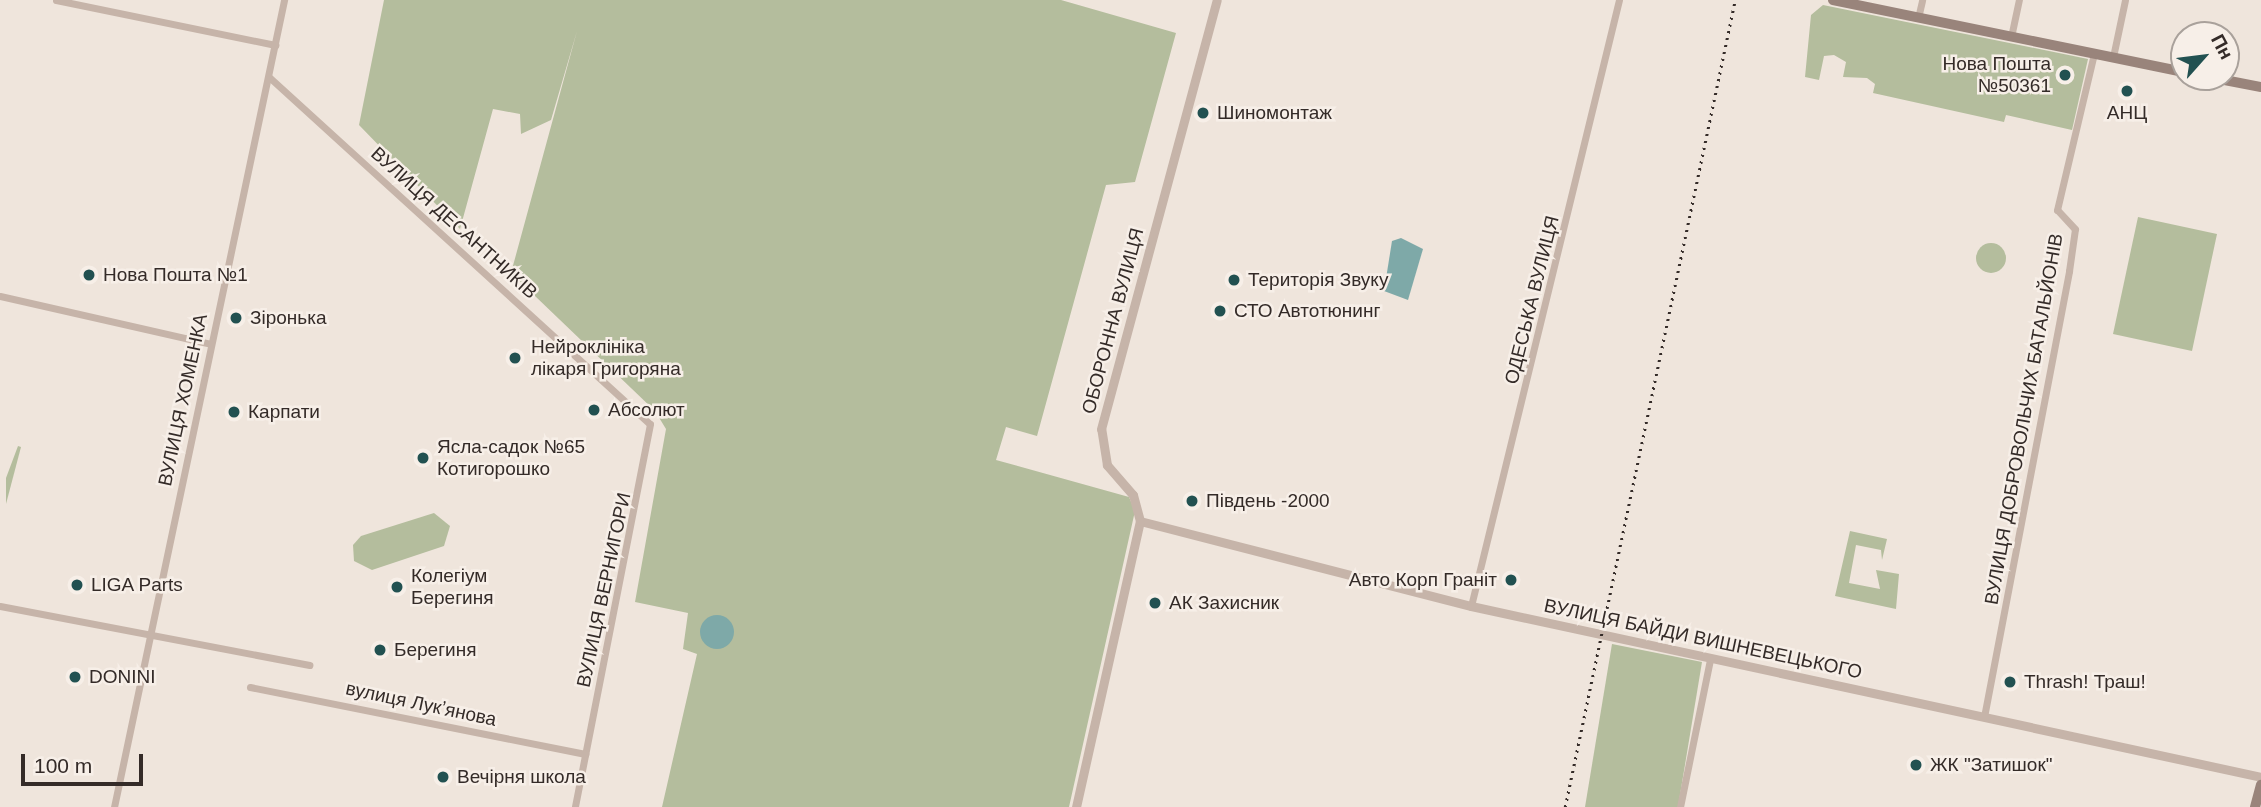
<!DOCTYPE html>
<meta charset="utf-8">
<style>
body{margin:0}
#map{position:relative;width:2261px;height:807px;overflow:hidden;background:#efe5dc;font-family:Helvetica,sans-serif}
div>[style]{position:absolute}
.green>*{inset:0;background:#b4bd9d}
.round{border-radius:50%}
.water>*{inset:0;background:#7ea9a8}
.minor>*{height:7px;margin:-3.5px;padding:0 3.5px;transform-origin:3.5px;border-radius:3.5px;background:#c6b4a9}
.tertiary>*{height:9px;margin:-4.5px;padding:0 4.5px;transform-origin:4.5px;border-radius:4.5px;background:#c6b4a9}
.secondary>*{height:10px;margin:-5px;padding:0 5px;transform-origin:5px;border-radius:5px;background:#99847b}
.rail>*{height:2.5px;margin-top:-1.25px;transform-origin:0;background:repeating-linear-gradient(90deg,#342b28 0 2px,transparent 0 7px)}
.dots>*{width:19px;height:19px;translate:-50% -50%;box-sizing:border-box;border:4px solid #f7efe8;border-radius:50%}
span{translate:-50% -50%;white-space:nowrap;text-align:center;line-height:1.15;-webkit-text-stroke:5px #f7efe8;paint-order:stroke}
.poi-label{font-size:19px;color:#342b28}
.right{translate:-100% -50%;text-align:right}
.left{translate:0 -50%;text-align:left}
.street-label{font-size:19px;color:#342b28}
.north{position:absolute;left:2170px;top:21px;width:70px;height:70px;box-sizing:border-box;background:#f7efe8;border:2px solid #a9a19b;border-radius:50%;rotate:62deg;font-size:19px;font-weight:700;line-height:28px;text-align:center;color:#342b28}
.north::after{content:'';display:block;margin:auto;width:24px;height:32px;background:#225151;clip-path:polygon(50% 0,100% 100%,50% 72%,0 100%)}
.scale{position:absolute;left:21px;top:754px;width:122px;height:32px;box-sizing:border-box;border:4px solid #342b28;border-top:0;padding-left:9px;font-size:21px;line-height:24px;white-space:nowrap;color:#342b28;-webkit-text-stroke:5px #f7efe8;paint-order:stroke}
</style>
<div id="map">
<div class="green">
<div style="clip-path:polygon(384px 0,1061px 0,1176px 33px,1135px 182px,1106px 185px,1037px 436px,1006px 427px,996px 460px,1129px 497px,1135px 511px,1069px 807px,662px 807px,697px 654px,683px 649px,688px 613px,635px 602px,666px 429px,655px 411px,511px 273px,577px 31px,551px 120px,521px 134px,520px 114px,493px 109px,460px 229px,359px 125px)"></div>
<div style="clip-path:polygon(1823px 5px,2088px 59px,2072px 130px,2006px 115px,2004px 122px,1873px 93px,1875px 84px,1867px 78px,1843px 77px,1846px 62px,1834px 55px,1824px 56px,1819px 80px,1805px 77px,1811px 15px)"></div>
<div style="clip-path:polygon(2138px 217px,2217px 234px,2192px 351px,2113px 334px)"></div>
<div class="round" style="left:1976px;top:243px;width:30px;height:30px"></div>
<div style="clip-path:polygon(18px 446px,21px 447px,6px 504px,6px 478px)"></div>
<div style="clip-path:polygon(434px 513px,450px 526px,444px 546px,372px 570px,354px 561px,353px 545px,361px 536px)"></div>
<div style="clip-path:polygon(1850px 531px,1887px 539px,1882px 560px,1881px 550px,1856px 545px,1849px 583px,1880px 589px,1876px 570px,1899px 574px,1896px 609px,1835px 596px)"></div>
<div style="clip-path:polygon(1612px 644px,1702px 662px,1678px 807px,1585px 807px)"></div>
</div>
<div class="water">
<div style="clip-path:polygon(1401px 238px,1423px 249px,1408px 300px,1384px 291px,1392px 241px)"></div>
<div class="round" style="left:700px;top:615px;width:34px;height:34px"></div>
</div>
<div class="minor">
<div style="left:56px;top:0;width:224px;rotate:11.6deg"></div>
<div style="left:1918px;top:18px;width:18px;rotate:-77deg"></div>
<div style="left:2011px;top:37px;width:38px;rotate:-78deg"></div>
<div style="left:2113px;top:57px;width:58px;rotate:-78.1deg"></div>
<div style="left:269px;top:77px;width:515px;rotate:42.33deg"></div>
<div style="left:650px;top:424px;width:390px;rotate:101.1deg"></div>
<div style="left:0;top:296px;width:216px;rotate:12.8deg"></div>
<div style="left:0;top:606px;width:315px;rotate:10.8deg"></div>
<div style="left:1471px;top:606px;width:624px;rotate:-76.28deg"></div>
<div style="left:250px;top:687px;width:342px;rotate:11.3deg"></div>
<div style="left:1984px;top:717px;width:454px;rotate:-79.2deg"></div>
<div style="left:2069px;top:271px;width:42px;rotate:-81.9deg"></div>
<div style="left:2075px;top:229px;width:26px;rotate:-133deg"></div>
<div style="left:2057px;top:210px;width:161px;rotate:-76.7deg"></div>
<div style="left:114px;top:807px;width:825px;rotate:-78.1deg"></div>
<div style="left:1680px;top:807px;width:151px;rotate:-78.5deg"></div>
</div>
<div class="tertiary">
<div style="left:1140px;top:521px;width:342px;rotate:14.4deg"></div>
<div style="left:1471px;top:606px;width:808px;rotate:12.21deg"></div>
<div style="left:1076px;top:807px;width:293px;rotate:-77.4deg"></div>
<div style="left:1140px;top:521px;width:27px;rotate:-105deg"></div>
<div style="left:1133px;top:495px;width:40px;rotate:-131deg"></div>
<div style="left:1107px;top:465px;width:36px;rotate:-99deg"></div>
<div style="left:1101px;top:429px;width:444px;rotate:-74.9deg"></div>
</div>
<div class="secondary">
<div style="left:1833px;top:0;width:358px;rotate:11.6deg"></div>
<div style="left:2209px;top:77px;width:53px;rotate:10.9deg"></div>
<div style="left:2255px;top:807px;width:23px;rotate:-75deg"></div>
</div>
<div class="rail">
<div style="left:1565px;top:807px;width:825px;rotate:-78.1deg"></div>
</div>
<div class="dots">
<div style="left:2065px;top:75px;background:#225151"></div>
<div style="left:2127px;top:91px;background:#225151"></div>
<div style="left:1203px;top:113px;background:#225151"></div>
<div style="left:89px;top:275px;background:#225151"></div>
<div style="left:1234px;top:280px;background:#225151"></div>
<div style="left:1220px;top:311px;background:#225151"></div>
<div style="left:236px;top:318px;background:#225151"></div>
<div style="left:515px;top:358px;background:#225151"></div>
<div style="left:594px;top:410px;background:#225151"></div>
<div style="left:234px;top:412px;background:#225151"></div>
<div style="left:423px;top:458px;background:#225151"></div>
<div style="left:1192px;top:501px;background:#225151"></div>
<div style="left:1511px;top:580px;background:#225151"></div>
<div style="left:77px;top:585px;background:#225151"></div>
<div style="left:397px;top:587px;background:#225151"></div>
<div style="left:1155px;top:603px;background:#225151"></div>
<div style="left:380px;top:650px;background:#225151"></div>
<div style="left:75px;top:677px;background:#225151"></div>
<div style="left:2010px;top:682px;background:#225151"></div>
<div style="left:1916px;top:765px;background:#225151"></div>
<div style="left:443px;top:777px;background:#225151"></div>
</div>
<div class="poi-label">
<span class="right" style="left:2051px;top:75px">Нова Пошта<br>№50361</span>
<span class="left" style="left:1217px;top:113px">Шиномонтаж</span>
<span style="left:2127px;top:113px">АНЦ</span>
<span class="left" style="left:103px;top:275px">Нова Пошта №1</span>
<span class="left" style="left:1248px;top:280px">Територія Звуку</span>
<span class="left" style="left:1234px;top:311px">СТО Автотюнинг</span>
<span class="left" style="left:250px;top:318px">Зіронька</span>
<span class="left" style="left:531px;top:358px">Нейроклініка<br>лікаря Григоряна</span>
<span class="left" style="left:608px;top:410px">Абсолют</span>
<span class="left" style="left:248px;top:412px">Карпати</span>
<span class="left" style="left:437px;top:458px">Ясла-садок №65<br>Котигорошко</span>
<span class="left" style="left:1206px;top:501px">Південь -2000</span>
<span class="left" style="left:411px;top:587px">Колегіум<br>Берегиня</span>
<span class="right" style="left:1497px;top:580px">Авто Корп Граніт</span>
<span class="left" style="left:91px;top:585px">LIGA Parts</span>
<span class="left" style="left:1169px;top:603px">АК Захисник</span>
<span class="left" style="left:394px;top:650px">Берегиня</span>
<span class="left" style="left:89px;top:677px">DONINI</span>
<span class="left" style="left:2024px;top:682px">Thrash! Траш!</span>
<span class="left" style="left:1930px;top:765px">ЖК "Затишок"</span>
<span class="left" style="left:457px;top:777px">Вечірня школа</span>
</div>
<div class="street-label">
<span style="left:454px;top:223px;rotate:42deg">ВУЛИЦЯ ДЕСАНТНИКІВ</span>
<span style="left:1532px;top:300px;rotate:-76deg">ОДЕСЬКА ВУЛИЦЯ</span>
<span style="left:1113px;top:321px;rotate:-75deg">ОБОРОННА ВУЛИЦЯ</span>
<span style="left:183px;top:400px;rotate:-78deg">ВУЛИЦЯ ХОМЕНКА</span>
<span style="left:2024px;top:419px;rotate:-80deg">ВУЛИЦЯ ДОБРОВОЛЬЧИХ БАТАЛЬЙОНІВ</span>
<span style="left:604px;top:590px;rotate:-78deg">ВУЛИЦЯ ВЕРНИГОРИ</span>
<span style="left:1703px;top:639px;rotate:12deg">ВУЛИЦЯ БАЙДИ ВИШНЕВЕЦЬКОГО</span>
<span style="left:421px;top:704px;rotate:12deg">вулиця Лукʼянова</span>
</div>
<div class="north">Пн</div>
<div class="scale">100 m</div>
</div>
